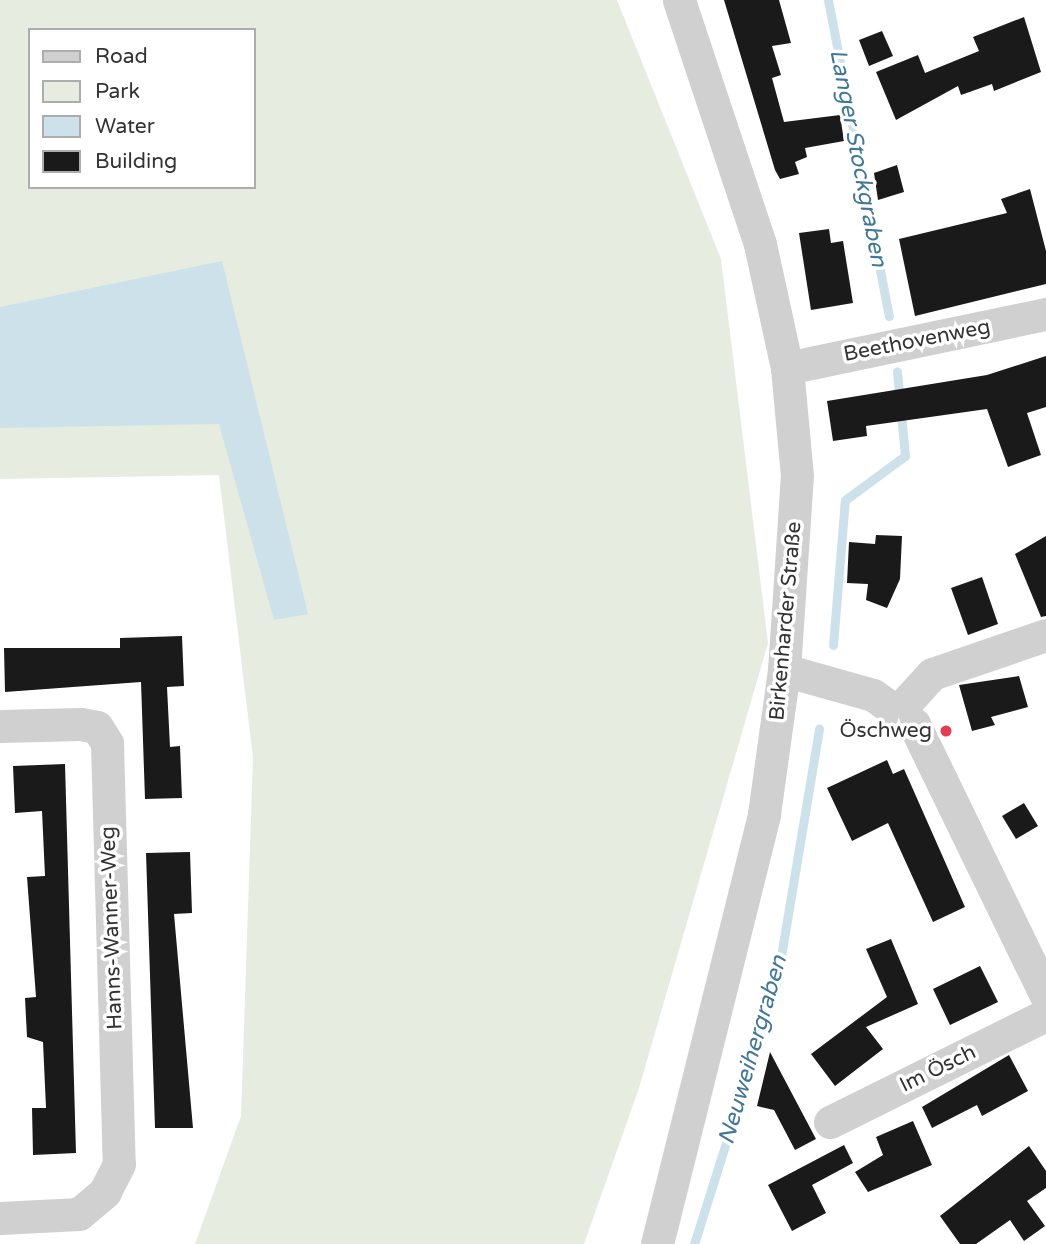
<!DOCTYPE html>
<meta charset="utf-8">
<style>
body{margin:0}
#map{position:relative;width:1046px;height:1244px;overflow:hidden;background:#fff;font-family:"Varela Round",sans-serif}
div>[style]{position:absolute}
.green>*{inset:0;background:#e6ecdf}
.water>*{inset:0;background:#cde1eb}
.stream>*{height:9px;margin:-4.5px;padding:0 4.5px;transform-origin:4.5px;border-radius:4.5px;background:#cde1eb}
.building>*{inset:0;background:#1a1a1a}
.street>*{height:33px;margin:-16.5px;padding:0 16.5px;transform-origin:16.5px;border-radius:16.5px;background:#d0d0d0}
.dots>*{width:19px;height:19px;translate:-50% -50%;box-sizing:border-box;border:4px solid #fff;border-radius:50%}
span{translate:-50% -50%;white-space:nowrap;text-align:center;line-height:1.15;-webkit-text-stroke:7px #fff;paint-order:stroke}
.street-label{font-size:21px;color:#333}
.poi-label{font-size:21px;color:#333}
.right{translate:-100% -50%;text-align:right}
.water-label{font-size:23px;color:#417895;font-style:italic}
.legend{position:absolute;left:28px;top:28px;width:228px;height:161px;box-sizing:border-box;background:#fff;border:2px solid #adadad;margin:0;padding:9px 12px;list-style:none;font-size:21px;color:#333}
.legend li{display:flex;align-items:center;gap:14px;height:35px}
.legend b{width:35px;border:2px solid #adadad}
</style>
<div id="map">
<div class="green">
<div style="clip-path:polygon(evenodd,0 0,617px 0,721px 259px,768px 643px,639px 1088px,584px 1244px,195px 1244px,241px 1116px,253px 758px,219px 475px,0 479px,0 0,30px 30px,254px 30px,254px 187px,30px 187px,30px 30px)"></div>
</div>
<div class="water">
<div style="clip-path:polygon(222px 261px,308px 614px,274px 620px,219px 424px,0 428px,0 307px)"></div>
</div>
<div class="stream">
<div style="left:828px;top:0;width:322px;rotate:79.1deg"></div>
<div style="left:833px;top:645px;width:145px;rotate:-85.3deg"></div>
<div style="left:845px;top:500px;width:74px;rotate:-36.3deg"></div>
<div style="left:905px;top:456px;width:85px;rotate:-95.4deg"></div>
<div style="left:694px;top:1244px;width:277px;rotate:-72.5deg"></div>
<div style="left:777px;top:980px;width:255px;rotate:-80.5deg"></div>
</div>
<div class="building">
<div style="clip-path:polygon(724px 0,779px 0,791px 43px,772px 46px,781px 75px,772px 78px,784px 122px,840px 115px,844px 141px,805px 148px,807px 157px,795px 162px,799px 174px,780px 179px,775px 170px)"></div>
<div style="clip-path:polygon(1024px 17px,1041px 72px,994px 91px,992px 84px,961px 95px,958px 86px,896px 120px,876px 72px,918px 55px,925px 73px,979px 51px,973px 37px)"></div>
<div style="clip-path:polygon(882px 31px,893px 56px,869px 66px,859px 40px)"></div>
<div style="clip-path:polygon(897px 165px,904px 192px,878px 200px,874px 173px)"></div>
<div style="clip-path:polygon(1030px 189px,1046px 251px,1046px 284px,915px 316px,899px 239px,1007px 213px,1001px 199px)"></div>
<div style="clip-path:polygon(829px 229px,831px 243px,843px 241px,853px 303px,811px 310px,799px 233px)"></div>
<div style="clip-path:polygon(1046px 356px,1046px 407px,1027px 413px,1041px 455px,1008px 467px,987px 409px,866px 426px,867px 436px,833px 441px,827px 401px,987px 375px)"></div>
<div style="clip-path:polygon(876px 535px,902px 536px,900px 579px,887px 608px,866px 600px,868px 584px,847px 583px,849px 542px,875px 544px)"></div>
<div style="clip-path:polygon(1046px 536px,1046px 616px,1041px 617px,1015px 554px)"></div>
<div style="clip-path:polygon(982px 577px,998px 624px,968px 635px,951px 588px)"></div>
<div style="clip-path:polygon(182px 636px,184px 686px,167px 687px,170px 747px,180px 746px,182px 798px,145px 799px,141px 682px,5px 692px,4px 648px,120px 648px,120px 638px)"></div>
<div style="clip-path:polygon(1019px 676px,1028px 707px,991px 717px,995px 725px,972px 731px,959px 685px)"></div>
<div style="clip-path:polygon(887px 760px,893px 774px,904px 769px,965px 907px,933px 922px,888px 823px,852px 841px,827px 788px)"></div>
<div style="clip-path:polygon(65px 764px,76px 1153px,33px 1155px,32px 1108px,46px 1108px,43px 1042px,27px 1037px,25px 998px,36px 997px,27px 877px,45px 876px,42px 811px,15px 813px,13px 766px)"></div>
<div style="clip-path:polygon(1024px 803px,1038px 826px,1016px 839px,1002px 816px)"></div>
<div style="clip-path:polygon(190px 852px,192px 913px,174px 914px,193px 1128px,155px 1128px,146px 853px)"></div>
<div style="clip-path:polygon(891px 939px,918px 1004px,866px 1027px,883px 1049px,835px 1086px,811px 1054px,887px 997px,866px 949px)"></div>
<div style="clip-path:polygon(980px 966px,998px 1002px,950px 1025px,933px 989px)"></div>
<div style="clip-path:polygon(770px 1052px,816px 1139px,795px 1150px,774px 1110px,757px 1106px)"></div>
<div style="clip-path:polygon(1009px 1055px,1028px 1091px,982px 1116px,977px 1105px,932px 1128px,922px 1107px)"></div>
<div style="clip-path:polygon(913px 1121px,932px 1165px,868px 1192px,855px 1172px,883px 1155px,876px 1137px)"></div>
<div style="clip-path:polygon(844px 1145px,853px 1163px,812px 1185px,826px 1213px,792px 1231px,768px 1185px)"></div>
<div style="clip-path:polygon(1029px 1146px,1046px 1171px,1046px 1188px,1027px 1201px,1045px 1226px,1024px 1241px,1010px 1220px,976px 1244px,960px 1244px,940px 1216px)"></div>
</div>
<div class="street">
<div style="left:787px;top:368px;width:265px;rotate:-11.8deg"></div>
<div style="left:784px;top:670px;width:92px;rotate:15.7deg"></div>
<div style="left:873px;top:695px;width:50px;rotate:35.3deg"></div>
<div style="left:914px;top:724px;width:302px;rotate:64.1deg"></div>
<div style="left:900px;top:709px;width:47px;rotate:-47.6deg"></div>
<div style="left:932px;top:674px;width:120px;rotate:-18.9deg"></div>
<div style="left:0;top:726px;width:81px;rotate:-1.4deg"></div>
<div style="left:81px;top:724px;width:16px;rotate:11deg"></div>
<div style="left:97px;top:727px;width:19px;rotate:58deg"></div>
<div style="left:107px;top:743px;width:421px;rotate:88.4deg"></div>
<div style="left:119px;top:1164px;width:31px;rotate:117deg"></div>
<div style="left:105px;top:1192px;width:34px;rotate:140deg"></div>
<div style="left:79px;top:1214px;width:79px;rotate:177.1deg"></div>
<div style="left:830px;top:1122px;width:241px;rotate:-26.4deg"></div>
<div style="left:657px;top:1244px;width:443px;rotate:-76deg"></div>
<div style="left:764px;top:814px;width:145px;rotate:-82.1deg"></div>
<div style="left:784px;top:670px;width:194px;rotate:-86.2deg"></div>
<div style="left:797px;top:476px;width:108px;rotate:-95.3deg"></div>
<div style="left:787px;top:368px;width:127px;rotate:-102.3deg"></div>
<div style="left:760px;top:244px;width:257px;rotate:-108.4deg"></div>
</div>
<div class="dots">
<div style="left:946px;top:731px;background:#e23d50"></div>
</div>
<div class="street-label">
<span style="left:917px;top:341px;rotate:-11deg">Beethovenweg</span>
<span style="left:786px;top:621px;rotate:-85deg">Birkenharder Straße</span>
<span style="left:112px;top:928px;rotate:-92deg">Hanns-Wanner-Weg</span>
<span style="left:938px;top:1069px;rotate:-26deg">Im Ösch</span>
</div>
<div class="poi-label">
<span class="right" style="left:932px;top:731px">Öschweg</span>
</div>
<div class="water-label">
<span style="left:858px;top:158px;rotate:79deg">Langer Stockgraben</span>
<span style="left:753px;top:1050px;rotate:-74deg">Neuweihergraben</span>
</div>
<ul class="legend">
<li><b style="height:9px;background:#d0d0d0"></b>Road</li>
<li><b style="height:19px;background:#e6ecdf"></b>Park</li>
<li><b style="height:19px;background:#cde1eb"></b>Water</li>
<li><b style="height:19px;background:#1a1a1a"></b>Building</li>
</ul>
</div>
